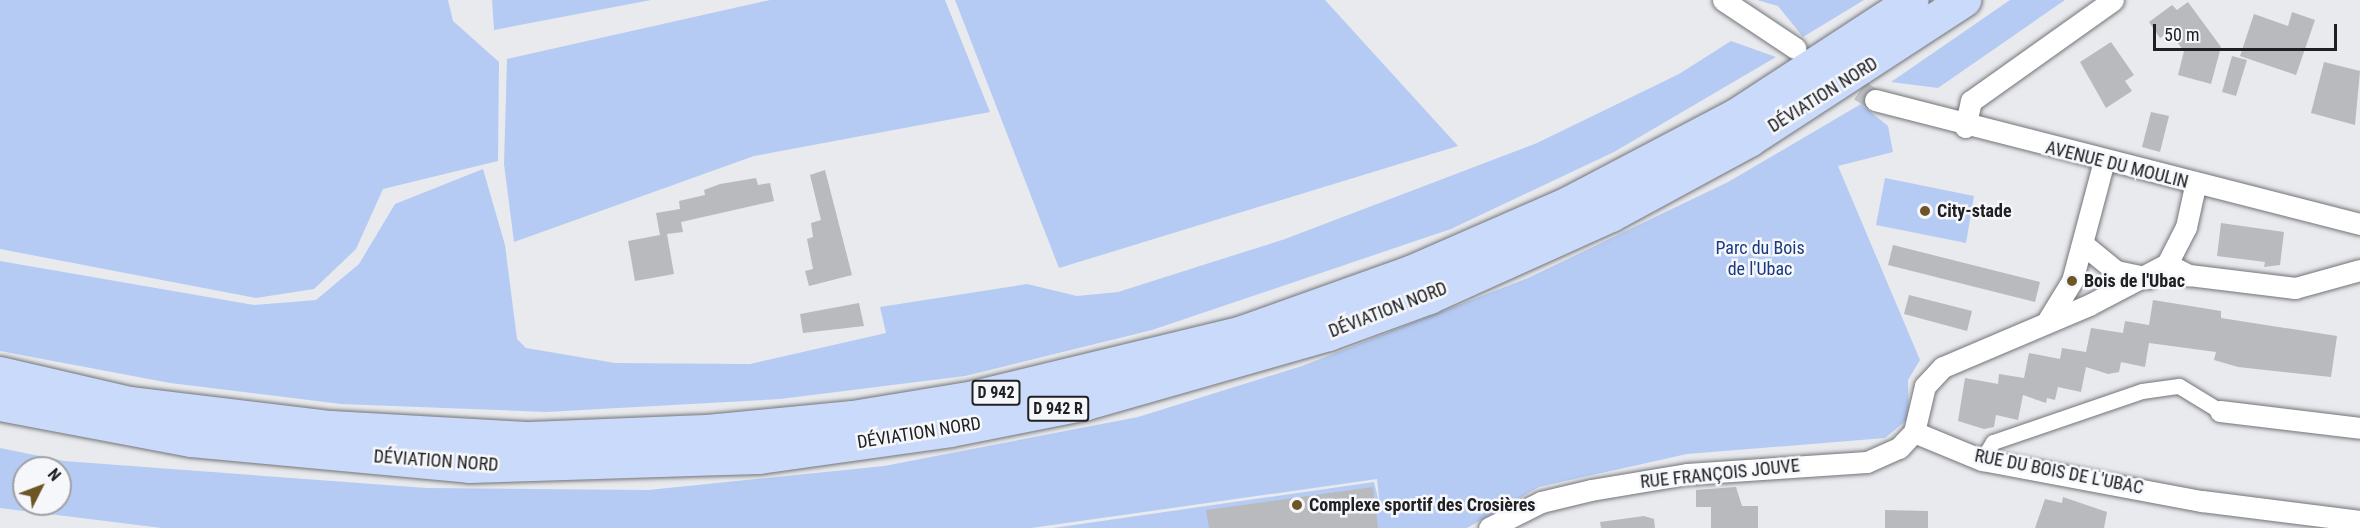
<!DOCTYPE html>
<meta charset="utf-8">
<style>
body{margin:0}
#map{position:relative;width:2360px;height:528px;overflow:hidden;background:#e8eaee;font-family:"Roboto Condensed",sans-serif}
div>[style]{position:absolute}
.green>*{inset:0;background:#b6cbf3}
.building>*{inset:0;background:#b8babe}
.minor-tunnel>*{height:21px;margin-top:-10.5px;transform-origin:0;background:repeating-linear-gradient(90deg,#c0c2c5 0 21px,transparent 0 31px)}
.roads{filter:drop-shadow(0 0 2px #737478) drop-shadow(0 0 2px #737478)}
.pedestrian>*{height:15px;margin:-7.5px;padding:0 7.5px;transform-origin:7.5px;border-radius:7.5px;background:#fff}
.minor>*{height:21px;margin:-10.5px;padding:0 10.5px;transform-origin:10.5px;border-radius:10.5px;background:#fff}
.primary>*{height:33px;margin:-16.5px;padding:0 16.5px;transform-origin:16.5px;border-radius:16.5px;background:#cadafa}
.dots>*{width:16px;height:16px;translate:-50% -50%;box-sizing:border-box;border:3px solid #f5f7fb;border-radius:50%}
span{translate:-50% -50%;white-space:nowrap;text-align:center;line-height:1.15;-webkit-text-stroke:5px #f5f7fb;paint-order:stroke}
.shield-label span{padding:2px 4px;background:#f5f7fb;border:2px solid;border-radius:4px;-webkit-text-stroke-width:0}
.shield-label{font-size:16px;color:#202022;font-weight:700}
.street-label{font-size:18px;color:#202022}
.poi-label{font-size:18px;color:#202022;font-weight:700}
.left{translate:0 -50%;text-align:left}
.park-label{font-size:18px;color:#1b3a7e}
.north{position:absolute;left:12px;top:456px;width:60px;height:60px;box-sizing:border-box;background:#f5f7fb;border:2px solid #a0a1a4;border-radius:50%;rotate:48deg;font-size:16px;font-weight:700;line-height:24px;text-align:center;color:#202022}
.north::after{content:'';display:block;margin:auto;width:21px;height:27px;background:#6d5626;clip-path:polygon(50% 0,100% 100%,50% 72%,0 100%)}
.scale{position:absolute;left:2153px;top:24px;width:184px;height:27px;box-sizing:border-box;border:3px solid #202022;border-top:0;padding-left:8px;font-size:18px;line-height:21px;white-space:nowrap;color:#202022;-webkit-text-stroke:4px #f5f7fb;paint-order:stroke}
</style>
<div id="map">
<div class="green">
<div style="clip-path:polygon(0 0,448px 0,453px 21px,499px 62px,498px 161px,383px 189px,356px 249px,314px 289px,256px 298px,0 249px)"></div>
<div style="clip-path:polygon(492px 0,651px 0,494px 30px)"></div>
<div style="clip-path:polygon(770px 0,945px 0,990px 112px,754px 156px,514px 242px,504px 164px,507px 59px)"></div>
<div style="clip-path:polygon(955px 0,1325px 0,1458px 146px,1059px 268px)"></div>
<div style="clip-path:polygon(1757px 0,1864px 0,1803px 37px,1778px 6px)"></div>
<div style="clip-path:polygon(2010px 0,2065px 0,1938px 88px,1891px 82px)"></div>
<div style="clip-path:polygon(1731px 41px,1776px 57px,1614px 152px,1451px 229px,1152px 330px,965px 376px,780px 399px,546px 412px,341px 404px,170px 383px,0 351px,0 261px,254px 305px,316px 300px,359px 264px,395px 204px,483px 169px,505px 245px,517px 339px,526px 348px,615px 363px,750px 364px,886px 333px,880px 307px,1027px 284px,1077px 296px,1118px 292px,1285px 239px,1537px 143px,1679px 74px)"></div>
<div style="clip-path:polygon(evenodd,1861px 104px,1888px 126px,1893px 152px,1838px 166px,1920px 360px,1908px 380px,1909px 418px,1885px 438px,1687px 454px,1539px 487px,1467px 528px,1053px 528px,1374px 482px,1380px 506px,1377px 479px,1031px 528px,162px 528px,0 508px,0 448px,64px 461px,427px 488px,648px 490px,884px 466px,1138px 417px,1302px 366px,1528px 278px,1728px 182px,1861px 104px,24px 468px,60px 468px,60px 504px,24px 504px,24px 468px)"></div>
<div style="clip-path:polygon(1885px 178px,1974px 196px,1966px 243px,1876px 225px)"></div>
</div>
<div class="building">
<div style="clip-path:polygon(2188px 2px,2221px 47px,2211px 84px,2178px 75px,2184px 51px,2169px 32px,2160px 38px,2149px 22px,2172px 5px,2177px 10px)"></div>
<div style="clip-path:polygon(2292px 12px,2315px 20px,2296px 75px,2240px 56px,2254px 14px,2288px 26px)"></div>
<div style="clip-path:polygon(2111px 42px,2134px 75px,2125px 81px,2132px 91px,2106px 108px,2080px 62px)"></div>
<div style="clip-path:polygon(2232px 56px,2247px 60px,2236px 96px,2222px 92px)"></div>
<div style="clip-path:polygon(2324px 62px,2360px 71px,2355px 125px,2311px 113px)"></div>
<div style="clip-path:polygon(2151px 112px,2169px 116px,2160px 152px,2142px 147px)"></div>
<div style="clip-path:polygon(825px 170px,852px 275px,809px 286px,805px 271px,813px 269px,807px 239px,813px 237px,811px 223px,821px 220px,810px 175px)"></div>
<div style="clip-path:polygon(756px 178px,758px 185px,770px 183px,774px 201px,681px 222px,683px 232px,667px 234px,674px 274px,635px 281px,628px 241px,660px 235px,656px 213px,680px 209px,679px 201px,705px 195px,704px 190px,720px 184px)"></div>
<div style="clip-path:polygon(2221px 223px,2284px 232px,2280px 265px,2264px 267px,2265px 262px,2217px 256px)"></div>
<div style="clip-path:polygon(1893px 245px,2040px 282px,2035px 302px,1888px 265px)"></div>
<div style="clip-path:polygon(1909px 295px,1972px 311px,1967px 331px,1904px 314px)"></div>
<div style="clip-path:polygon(2153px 300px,2221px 311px,2221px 318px,2337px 336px,2331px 377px,2238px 367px,2214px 360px,2216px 352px,2149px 343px,2145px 367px,2121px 362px,2119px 372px,2108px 374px,2086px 367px,2081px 392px,2058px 387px,2055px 400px,2047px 398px,2046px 403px,2023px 395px,2018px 420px,1996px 415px,1994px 427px,1984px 429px,1958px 421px,1965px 378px,1998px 384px,1999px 374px,2024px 378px,2029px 353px,2060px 359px,2062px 348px,2086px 352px,2091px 328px,2123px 333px,2125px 321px,2149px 325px)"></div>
<div style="clip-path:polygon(859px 303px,864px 326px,803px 333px,800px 314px)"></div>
<div style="clip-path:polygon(1373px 487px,1378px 528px,1209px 528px,1206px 510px)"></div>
<div style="clip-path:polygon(1736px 487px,1742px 506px,1758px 506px,1758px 528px,1711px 528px,1711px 507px,1696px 507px,1696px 490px)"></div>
<div style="clip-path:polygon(2063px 497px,2107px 512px,2104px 528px,2035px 528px,2045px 499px,2062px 503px)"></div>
<div style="clip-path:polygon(1885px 510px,1928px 511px,1928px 528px,1885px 528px)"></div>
<div style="clip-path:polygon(1644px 516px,1654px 519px,1655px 528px,1601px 528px,1600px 522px)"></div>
</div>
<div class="minor-tunnel">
<div style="left:1834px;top:73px;width:49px;rotate:33.4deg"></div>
</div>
<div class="roads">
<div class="pedestrian">
<div style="left:1982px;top:460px;width:21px;rotate:-59deg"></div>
<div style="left:1993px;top:442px;width:157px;rotate:-18.9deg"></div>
<div style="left:2142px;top:391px;width:37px;rotate:-8deg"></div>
<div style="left:2179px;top:386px;width:48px;rotate:31.4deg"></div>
</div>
<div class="minor">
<div style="left:1723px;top:0;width:87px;rotate:33.7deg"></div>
<div style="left:1875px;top:100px;width:501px;rotate:14.34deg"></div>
<div style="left:1965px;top:127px;width:27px;rotate:-77deg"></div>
<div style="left:1971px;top:101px;width:174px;rotate:-35.4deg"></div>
<div style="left:2084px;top:245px;width:41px;rotate:39.1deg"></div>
<div style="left:2116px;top:271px;width:33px;rotate:12deg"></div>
<div style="left:2167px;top:264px;width:25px;rotate:27deg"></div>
<div style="left:2189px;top:275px;width:107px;rotate:7deg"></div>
<div style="left:2295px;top:288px;width:67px;rotate:-15.5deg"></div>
<div style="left:2048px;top:320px;width:46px;rotate:-58.4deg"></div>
<div style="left:2072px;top:281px;width:124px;rotate:-75.1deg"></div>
<div style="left:2220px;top:411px;width:141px;rotate:6.9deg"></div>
<div style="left:1914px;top:432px;width:74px;rotate:22.4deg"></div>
<div style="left:1982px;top:460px;width:224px;rotate:10.6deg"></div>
<div style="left:2202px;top:501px;width:159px;rotate:7.2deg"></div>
<div style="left:1914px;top:432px;width:47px;rotate:-76.6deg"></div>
<div style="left:1925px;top:386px;width:26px;rotate:-47deg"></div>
<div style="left:1943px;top:367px;width:159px;rotate:-23deg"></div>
<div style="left:2089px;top:305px;width:88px;rotate:-27.7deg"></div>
<div style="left:2167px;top:264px;width:42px;rotate:-62.8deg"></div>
<div style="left:2186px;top:227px;width:42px;rotate:-77.6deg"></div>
<div style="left:1489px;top:528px;width:58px;rotate:-26.6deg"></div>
<div style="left:1541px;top:502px;width:51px;rotate:-13.5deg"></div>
<div style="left:1591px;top:490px;width:97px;rotate:-9.5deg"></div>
<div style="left:1687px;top:474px;width:180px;rotate:-3.8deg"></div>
<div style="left:1867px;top:462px;width:35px;rotate:-24deg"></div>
<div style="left:1899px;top:448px;width:22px;rotate:-47deg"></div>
</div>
<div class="primary">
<div style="left:0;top:373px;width:132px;rotate:13.1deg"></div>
<div style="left:129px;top:403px;width:203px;rotate:6.8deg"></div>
<div style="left:331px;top:427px;width:199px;rotate:3.2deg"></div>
<div style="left:530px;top:438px;width:177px;rotate:-2.3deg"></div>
<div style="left:707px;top:431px;width:146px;rotate:-5.5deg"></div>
<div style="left:852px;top:417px;width:124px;rotate:-9.3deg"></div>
<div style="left:974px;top:397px;width:276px;rotate:-13.6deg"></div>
<div style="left:1242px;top:332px;width:178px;rotate:-19.7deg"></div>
<div style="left:1410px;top:272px;width:172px;rotate:-23.6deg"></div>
<div style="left:1568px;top:203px;width:187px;rotate:-27.7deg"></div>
<div style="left:1734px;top:116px;width:212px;rotate:-33.1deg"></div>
<div style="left:0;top:404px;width:194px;rotate:10.7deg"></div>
<div style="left:191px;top:440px;width:279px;rotate:5.3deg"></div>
<div style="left:469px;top:466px;width:290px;rotate:-1.8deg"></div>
<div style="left:759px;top:457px;width:193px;rotate:-8deg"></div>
<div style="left:950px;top:430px;width:139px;rotate:-11.2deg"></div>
<div style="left:1086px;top:403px;width:252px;rotate:-15.9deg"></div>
<div style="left:1328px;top:334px;width:108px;rotate:-20.1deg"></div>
<div style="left:1429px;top:297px;width:200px;rotate:-24.3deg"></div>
<div style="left:1611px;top:215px;width:157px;rotate:-28.5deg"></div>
<div style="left:1749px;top:140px;width:257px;rotate:-33.1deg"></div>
</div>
</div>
<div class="dots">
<div style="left:1925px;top:211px;background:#6d5626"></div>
<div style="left:2072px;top:281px;background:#6d5626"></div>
<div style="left:1297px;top:505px;background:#6d5626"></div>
</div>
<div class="shield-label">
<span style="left:996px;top:393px">D 942</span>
<span style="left:1058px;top:409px">D 942 R</span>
</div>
<div class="street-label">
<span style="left:1823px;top:95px;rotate:-32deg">DÉVIATION NORD</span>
<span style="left:2117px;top:165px;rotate:14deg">AVENUE DU MOULIN</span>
<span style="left:1388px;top:310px;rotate:-21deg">DÉVIATION NORD</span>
<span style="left:919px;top:433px;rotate:-9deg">DÉVIATION NORD</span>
<span style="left:436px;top:461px;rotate:4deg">DÉVIATION NORD</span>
<span style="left:2059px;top:472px;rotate:11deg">RUE DU BOIS DE L'UBAC</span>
<span style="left:1720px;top:474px;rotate:-6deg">RUE FRANÇOIS JOUVE</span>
</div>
<div class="poi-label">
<span class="left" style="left:1937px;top:211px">City-stade</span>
<span class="left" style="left:2084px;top:281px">Bois de l'Ubac</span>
<span class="left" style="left:1309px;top:505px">Complexe sportif des Crosières</span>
</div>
<div class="park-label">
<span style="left:1760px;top:259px">Parc du Bois<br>de l'Ubac</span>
</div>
<div class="north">N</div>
<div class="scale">50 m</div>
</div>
